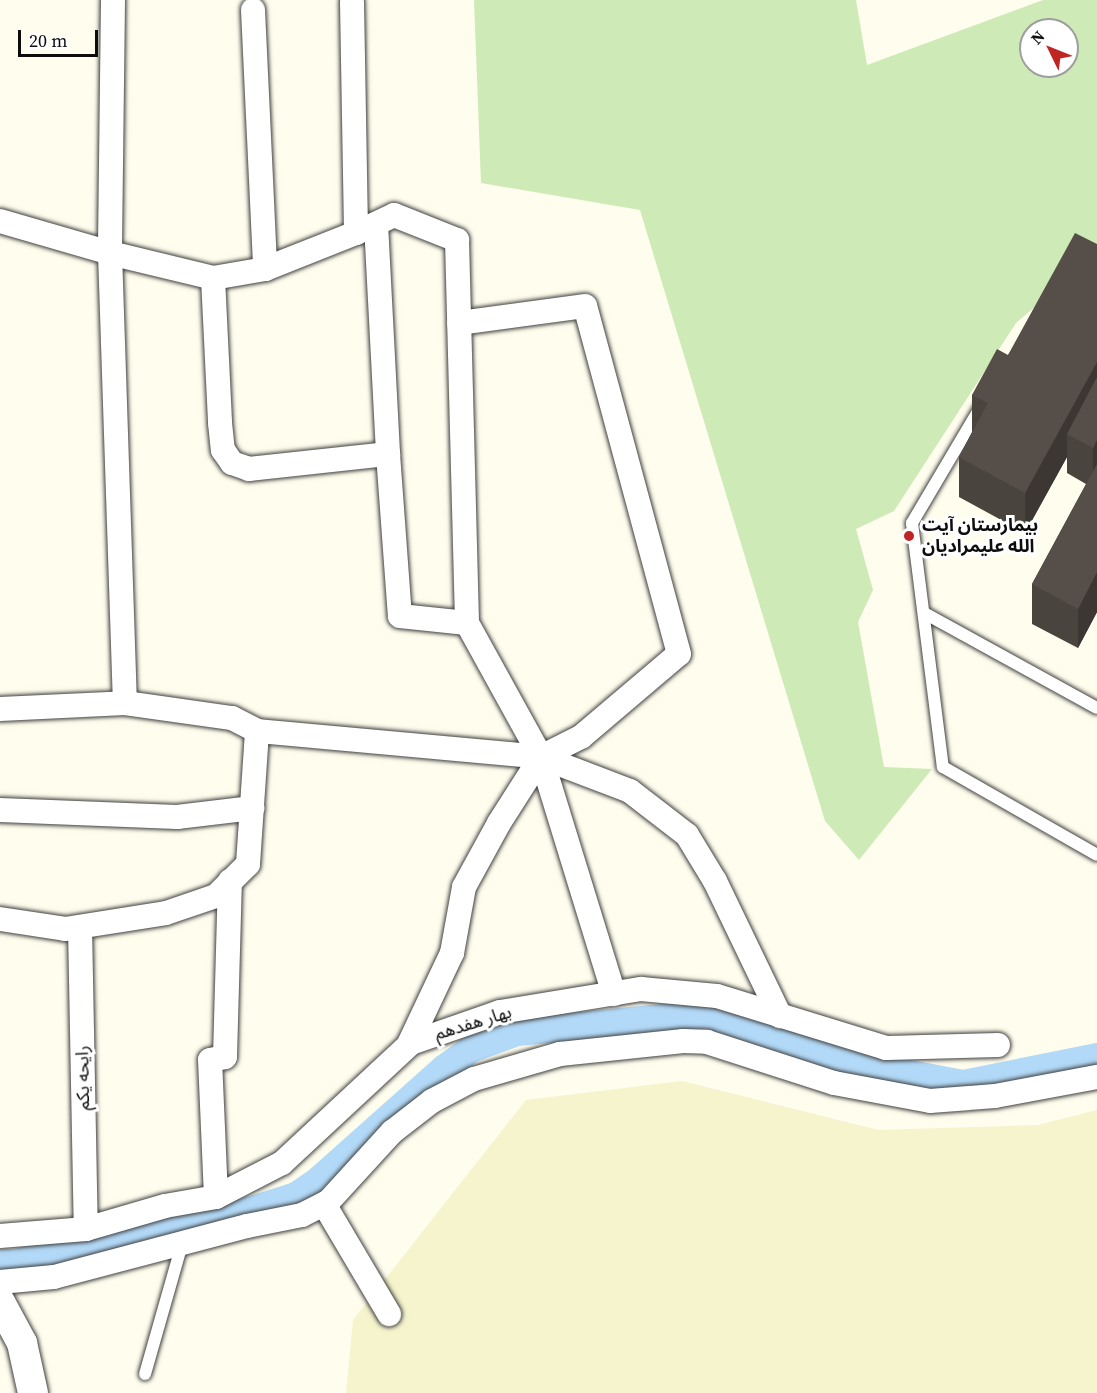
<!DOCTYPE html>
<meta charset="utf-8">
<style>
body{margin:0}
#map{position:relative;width:1097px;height:1393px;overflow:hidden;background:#fffded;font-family:"Source Serif 4","Noto Sans Arabic",serif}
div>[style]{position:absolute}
.farmland>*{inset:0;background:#f5f4cd}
.green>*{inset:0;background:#ceeab7}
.canal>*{height:28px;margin:-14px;padding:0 14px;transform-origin:14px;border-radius:14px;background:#b2d9f7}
.roads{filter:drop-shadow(0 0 2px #404040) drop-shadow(0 0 2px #404040)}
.service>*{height:12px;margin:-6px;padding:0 6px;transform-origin:6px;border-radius:6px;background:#fff}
.minor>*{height:24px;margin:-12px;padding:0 12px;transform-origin:12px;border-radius:12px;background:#fff}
.tertiary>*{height:30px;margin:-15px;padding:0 15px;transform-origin:15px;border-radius:15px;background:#fff}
.wall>*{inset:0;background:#4a443f}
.shaded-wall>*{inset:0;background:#3c3733}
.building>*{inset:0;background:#564f49}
.dots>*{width:16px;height:16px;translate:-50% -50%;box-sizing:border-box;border:3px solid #fff;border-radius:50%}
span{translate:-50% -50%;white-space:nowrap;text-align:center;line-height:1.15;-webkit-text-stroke:6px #fff;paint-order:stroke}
.poi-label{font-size:18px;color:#0d0d0d;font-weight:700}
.left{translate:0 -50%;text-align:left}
.street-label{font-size:18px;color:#0d0d0d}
.north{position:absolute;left:1019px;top:18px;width:60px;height:60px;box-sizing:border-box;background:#fff;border:2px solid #9e9e9e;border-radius:50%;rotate:313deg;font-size:16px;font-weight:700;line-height:24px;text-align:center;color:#0d0d0d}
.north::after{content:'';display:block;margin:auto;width:21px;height:27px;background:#bf2623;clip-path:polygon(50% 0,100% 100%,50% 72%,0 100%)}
.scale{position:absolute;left:18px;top:30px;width:80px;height:27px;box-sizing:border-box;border:3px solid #0d0d0d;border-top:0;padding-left:8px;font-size:18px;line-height:21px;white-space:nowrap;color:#0d0d0d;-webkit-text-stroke:4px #fff;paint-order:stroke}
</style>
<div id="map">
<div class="farmland">
<div style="clip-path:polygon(682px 1081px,878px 1130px,1038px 1125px,1097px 1110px,1097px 1393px,346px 1393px,353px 1320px,526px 1100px)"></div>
</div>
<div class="green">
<div style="clip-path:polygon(evenodd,474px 0,856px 0,867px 65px,1043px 0,1097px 0,1097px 254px,1016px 323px,894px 511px,856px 529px,873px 590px,858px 622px,884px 767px,932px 769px,859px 860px,825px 821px,640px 210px,481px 183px,474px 0,1031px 30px,1067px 30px,1067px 66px,1031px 66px,1031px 30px)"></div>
</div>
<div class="canal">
<div style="left:0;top:1263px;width:15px"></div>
<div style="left:15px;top:1263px;width:243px;rotate:-12.6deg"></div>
<div style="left:252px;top:1210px;width:46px;rotate:-17.7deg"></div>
<div style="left:296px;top:1196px;width:27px;rotate:-34deg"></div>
<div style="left:318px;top:1181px;width:170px;rotate:-41.7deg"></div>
<div style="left:445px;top:1068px;width:34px;rotate:-36deg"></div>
<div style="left:473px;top:1048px;width:47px;rotate:-20deg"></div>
<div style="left:517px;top:1032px;width:177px;rotate:-5.5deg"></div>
<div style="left:693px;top:1015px;width:31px;rotate:9deg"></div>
<div style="left:724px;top:1020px;width:130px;rotate:18.9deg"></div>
<div style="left:847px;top:1062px;width:118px;rotate:10.7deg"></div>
<div style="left:963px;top:1084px;width:137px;rotate:-11.4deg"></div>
</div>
<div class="roads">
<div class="service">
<div style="left:980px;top:408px;width:134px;rotate:120.6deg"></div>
<div style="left:912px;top:523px;width:246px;rotate:82.8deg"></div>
<div style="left:943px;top:767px;width:177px;rotate:29.7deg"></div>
<div style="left:924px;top:613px;width:197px;rotate:28.8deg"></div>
<div style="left:145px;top:1374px;width:135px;rotate:-74.1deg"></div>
</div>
<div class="minor">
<div style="left:113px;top:0;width:253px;rotate:90.7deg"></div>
<div style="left:110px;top:253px;width:450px;rotate:88.1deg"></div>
<div style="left:352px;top:2px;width:231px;rotate:89deg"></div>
<div style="left:253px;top:10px;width:259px;rotate:87.3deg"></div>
<div style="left:0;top:221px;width:115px;rotate:16.2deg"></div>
<div style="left:110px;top:253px;width:106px;rotate:13.6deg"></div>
<div style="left:213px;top:278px;width:53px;rotate:-9.8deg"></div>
<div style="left:265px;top:269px;width:98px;rotate:-21.6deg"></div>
<div style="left:356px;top:233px;width:42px;rotate:-25.3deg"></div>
<div style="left:394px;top:215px;width:68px;rotate:21.6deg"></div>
<div style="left:457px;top:240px;width:383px;rotate:88.5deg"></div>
<div style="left:467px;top:623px;width:153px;rotate:61.1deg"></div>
<div style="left:541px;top:757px;width:248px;rotate:72.9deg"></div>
<div style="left:376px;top:224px;width:230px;rotate:87deg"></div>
<div style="left:388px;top:454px;width:162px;rotate:85.8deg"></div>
<div style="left:400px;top:616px;width:67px;rotate:6deg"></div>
<div style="left:213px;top:278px;width:145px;rotate:87.2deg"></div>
<div style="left:220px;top:423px;width:27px;rotate:84deg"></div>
<div style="left:223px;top:450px;width:16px;rotate:55deg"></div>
<div style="left:232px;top:463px;width:18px;rotate:19deg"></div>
<div style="left:249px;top:469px;width:140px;rotate:-6.2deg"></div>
<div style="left:0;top:709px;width:125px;rotate:-2.7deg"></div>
<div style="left:125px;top:703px;width:108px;rotate:8deg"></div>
<div style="left:232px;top:718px;width:28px;rotate:27deg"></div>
<div style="left:0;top:810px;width:177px;rotate:2.3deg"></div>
<div style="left:177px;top:817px;width:76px;rotate:-6.8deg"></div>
<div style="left:0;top:919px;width:66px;rotate:8.7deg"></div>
<div style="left:65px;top:929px;width:102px;rotate:-9deg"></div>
<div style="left:166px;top:913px;width:53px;rotate:-18.8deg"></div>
<div style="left:216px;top:896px;width:45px;rotate:-45deg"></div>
<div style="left:248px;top:864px;width:133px;rotate:-86.1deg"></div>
<div style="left:257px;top:731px;width:285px;rotate:5.2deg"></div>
<div style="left:541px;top:757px;width:95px;rotate:20.9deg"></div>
<div style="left:630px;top:791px;width:72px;rotate:37.7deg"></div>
<div style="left:687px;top:835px;width:54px;rotate:58.7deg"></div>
<div style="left:715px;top:881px;width:150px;rotate:64.3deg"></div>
<div style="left:80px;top:927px;width:302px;rotate:88.9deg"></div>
<div style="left:409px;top:1044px;width:101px;rotate:-64.7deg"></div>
<div style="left:452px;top:953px;width:67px;rotate:-79.7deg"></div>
<div style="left:464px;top:887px;width:73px;rotate:-61.3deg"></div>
<div style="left:499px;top:823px;width:78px;rotate:-57.5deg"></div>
<div style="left:541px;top:757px;width:45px;rotate:-26.6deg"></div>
<div style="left:581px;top:737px;width:128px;rotate:-40.3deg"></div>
<div style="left:679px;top:654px;width:360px;rotate:-105.1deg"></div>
<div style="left:585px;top:306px;width:127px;rotate:172.3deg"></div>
<div style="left:216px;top:1197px;width:137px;rotate:-92.5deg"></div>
<div style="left:210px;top:1060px;width:15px;rotate:-11deg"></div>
<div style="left:225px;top:1057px;width:176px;rotate:-88.4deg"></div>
<div style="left:324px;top:1204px;width:128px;rotate:59.4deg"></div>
<div style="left:0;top:1236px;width:86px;rotate:-4.7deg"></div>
<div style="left:86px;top:1229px;width:82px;rotate:-16.2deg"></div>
<div style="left:165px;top:1206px;width:52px;rotate:-10deg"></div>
<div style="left:216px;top:1197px;width:74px;rotate:-27.3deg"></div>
<div style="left:282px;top:1163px;width:176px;rotate:-42.9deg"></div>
<div style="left:411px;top:1043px;width:94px;rotate:-19.2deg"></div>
<div style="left:500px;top:1012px;width:143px;rotate:-9.3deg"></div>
<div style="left:641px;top:989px;width:76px;rotate:5.3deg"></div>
<div style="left:717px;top:996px;width:177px;rotate:17.1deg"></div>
<div style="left:886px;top:1048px;width:112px;rotate:-1.5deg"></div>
<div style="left:0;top:1282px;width:54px;rotate:-5.3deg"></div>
<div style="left:54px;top:1277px;width:200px;rotate:-14.8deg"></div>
<div style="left:247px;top:1226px;width:56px;rotate:-11.3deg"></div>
<div style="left:302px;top:1215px;width:29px;rotate:-27deg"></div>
<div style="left:328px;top:1202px;width:95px;rotate:-47.6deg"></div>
<div style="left:392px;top:1132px;width:51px;rotate:-37.8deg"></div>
<div style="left:432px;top:1101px;width:47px;rotate:-27.6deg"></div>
<div style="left:474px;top:1079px;width:90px;rotate:-16.2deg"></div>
<div style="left:560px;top:1054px;width:124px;rotate:-6deg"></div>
<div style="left:683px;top:1041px;width:24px;rotate:2deg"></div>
<div style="left:707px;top:1042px;width:133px;rotate:17.9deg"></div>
<div style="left:834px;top:1083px;width:98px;rotate:10.6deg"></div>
<div style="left:930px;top:1101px;width:65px;rotate:-4.4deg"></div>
<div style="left:995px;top:1096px;width:104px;rotate:-10.6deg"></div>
</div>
<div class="tertiary">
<div style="left:0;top:1302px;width:47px;rotate:61.8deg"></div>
<div style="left:22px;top:1343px;width:51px;rotate:77.6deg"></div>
</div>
</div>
<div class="wall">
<div style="clip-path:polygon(1097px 244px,1097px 612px,1078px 648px,1032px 624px,1032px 584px,1086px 484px,1067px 473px,1067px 457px,1025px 533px,959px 497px,959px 457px,972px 432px,972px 395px,1008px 355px)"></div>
</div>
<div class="shaded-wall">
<div style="clip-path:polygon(1097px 362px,1097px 401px,1067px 434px,1067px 457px,1025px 533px,1025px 493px)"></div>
<div style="clip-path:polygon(1097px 440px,1097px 479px,1093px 487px,1093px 448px)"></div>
<div style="clip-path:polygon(1097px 572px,1097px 612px,1078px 648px,1078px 609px)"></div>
</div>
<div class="building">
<div style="clip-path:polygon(1075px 233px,1097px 244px,1097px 362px,1025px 493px,959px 457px,988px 403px,972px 395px,997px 349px,1008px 355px)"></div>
<div style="clip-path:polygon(1097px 377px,1097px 440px,1093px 448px,1067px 434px)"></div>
<div style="clip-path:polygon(1097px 464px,1097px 572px,1078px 609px,1032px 584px)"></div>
</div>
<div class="dots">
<div style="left:909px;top:536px;background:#bf2623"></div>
</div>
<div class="poi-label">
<span class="left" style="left:922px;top:536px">بیمارستان آیت<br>الله علیمرادیان</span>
</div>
<div class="street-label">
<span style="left:473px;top:1023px;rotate:-17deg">بهار هفدهم</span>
<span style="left:83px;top:1078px;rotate:-91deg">رایحه یکم</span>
</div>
<div class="north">N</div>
<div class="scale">20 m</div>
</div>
